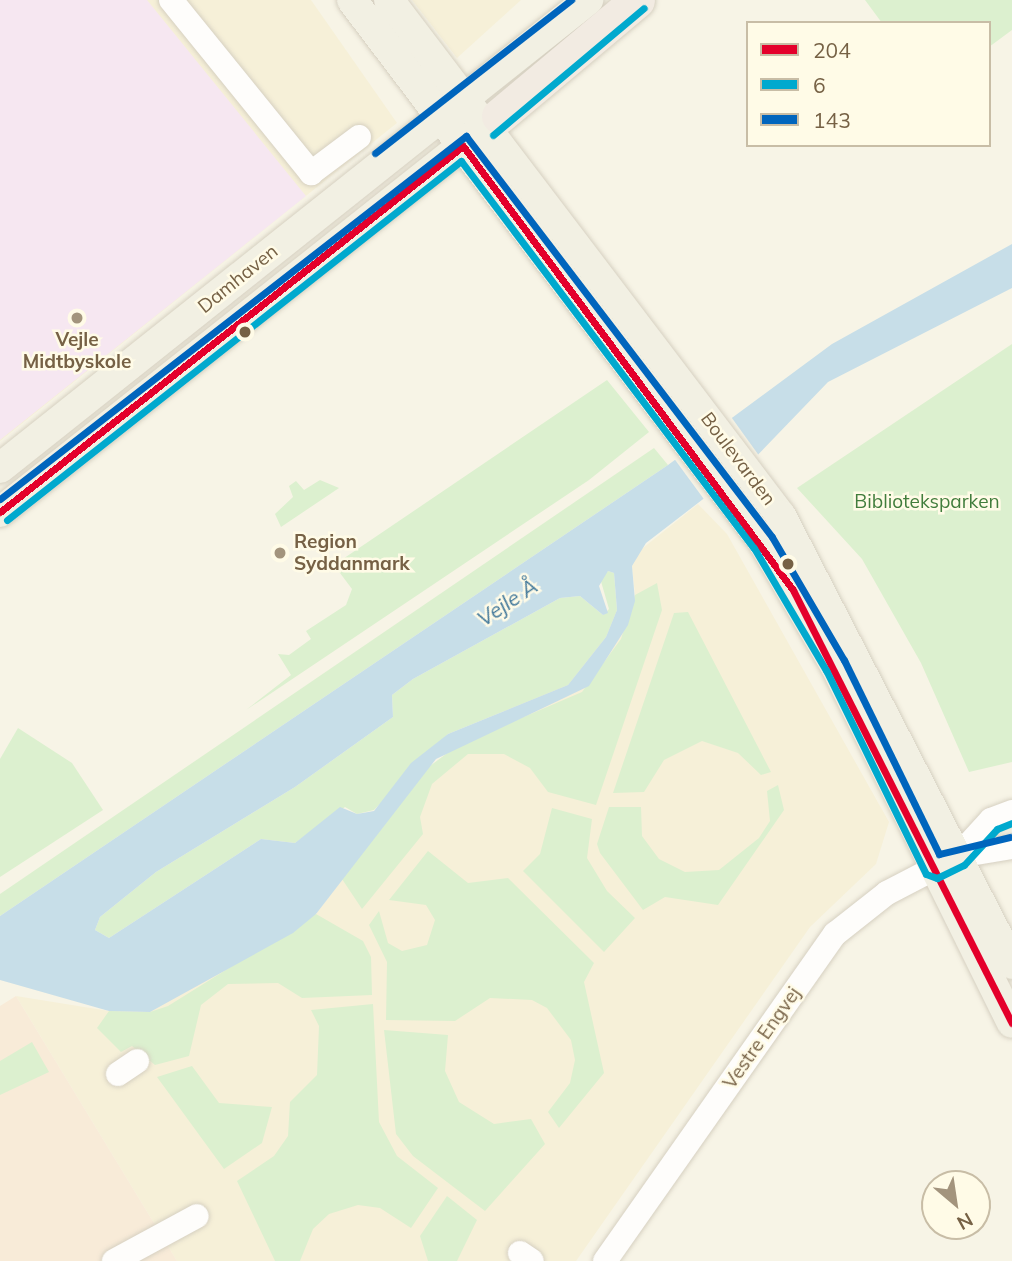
<!DOCTYPE html>
<meta charset="utf-8">
<style>
body{margin:0}
#map{position:relative;width:1012px;height:1261px;overflow:hidden;background:#f7f4e6;font-family:Mulish,sans-serif}
div>[style]{position:absolute}
.residential>*{inset:0;background:#f6f0d8}
.commercial>*{inset:0;background:#f8ebd8}
.education>*{inset:0;background:#f6e7f1}
.green>*{inset:0;background:#dcf0cf}
.water>*{inset:0;background:#c7dee8}
.pier>*{inset:0;background:#f7f4e6}
.roads{filter:drop-shadow(0 0 2px #d6d0c1) drop-shadow(0 0 2px #d6d0c1)}
.minor>*{height:24px;margin:-12px;padding:0 12px;transform-origin:12px;border-radius:12px;background:#fefdfb}
.major>*{height:30px;margin:-15px;padding:0 15px;transform-origin:15px;border-radius:15px;background:#f2f0e3}
.highway>*{height:35px;margin:-17.5px;padding:0 17.5px;transform-origin:17.5px;border-radius:17.5px;background:#f2ebe2}
.bus-1>*{height:7px;margin:-3.5px;padding:0 3.5px;transform-origin:3.5px;border-radius:3.5px;background:#e4002b}
.bus-2>*{height:7px;margin:-3.5px;padding:0 3.5px;transform-origin:3.5px;border-radius:3.5px;background:#00a9ce}
.bus-3>*{height:7px;margin:-3.5px;padding:0 3.5px;transform-origin:3.5px;border-radius:3.5px;background:#0065bd}
.dots>*{width:19px;height:19px;translate:-50% -50%;box-sizing:border-box;border:4px solid #fffbe7;border-radius:50%}
span{translate:-50% -50%;white-space:nowrap;text-align:center;line-height:1.15;-webkit-text-stroke:5px #fffbe7;paint-order:stroke}
.street-label{font-size:19px;color:#766145}
.poi-label{font-size:19px;color:#766145;font-weight:700}
.left{translate:0 -50%;text-align:left}
.park-label{font-size:19px;color:#417d3c}
.water-label{font-size:21px;color:#42789a;font-style:italic}
.legend{position:absolute;left:746px;top:21px;width:245px;height:126px;box-sizing:border-box;background:#fffbe7;border:2px solid #c8bda6;margin:0;padding:9px 12px;list-style:none;font-size:21px;color:#766145}
.legend li{display:flex;align-items:center;gap:14px;height:35px}
.legend b{width:35px;border:2px solid #c8bda6}
.north{position:absolute;left:921px;top:1170px;width:70px;height:70px;box-sizing:border-box;background:#fffbe7;border:2px solid #c8bda6;border-radius:50%;rotate:151deg;font-size:19px;font-weight:700;line-height:28px;text-align:center;color:#766145}
.north::after{content:'';display:block;margin:auto;width:24px;height:32px;background:#a3947d;clip-path:polygon(50% 0,100% 100%,50% 72%,0 100%)}
</style>
<div id="map">
<div class="residential">
<div style="clip-path:polygon(0 0,311px 0,397px 123px,0 441px)"></div>
<div style="clip-path:polygon(412px 0,521px 0,457px 58px)"></div>
<div style="clip-path:polygon(698px 504px,727px 534px,889px 822px,876px 864px,810px 927px,576px 1261px,177px 1261px,16px 996px,109px 1011px,316px 914px,398px 805px,635px 595px,632px 566px,638px 552px)"></div>
</div>
<div class="commercial">
<div style="clip-path:polygon(16px 996px,177px 1261px,0 1261px,0 1006px)"></div>
</div>
<div class="education">
<div style="clip-path:polygon(0 0,147px 0,306px 196px,0 440px)"></div>
</div>
<div class="green">
<div style="clip-path:polygon(865px 0,1012px 0,1012px 30px,989px 47px,989px 23px,882px 23px)"></div>
<div style="clip-path:polygon(1012px 344px,1012px 762px,969px 772px,921px 663px,862px 559px,797px 488px)"></div>
<div style="clip-path:polygon(607px 380px,649px 432px,589px 480px,246px 710px,291px 675px,278px 654px,289px 655px,311px 639px,306px 631px,346px 605px,352px 589px,334px 565px)"></div>
<div style="clip-path:polygon(654px 448px,668px 465px,0 916px,0 894px)"></div>
<div style="clip-path:polygon(320px 480px,339px 488px,281px 527px,275px 514px,293px 497px,289px 486px,296px 481px,304px 490px)"></div>
<div style="clip-path:polygon(608px 571px,614px 573px,617px 610px,606px 637px,568px 685px,448px 734px,374px 810px,357px 814px,345px 807px,295px 843px,261px 839px,109px 938px,95px 930px,100px 917px,156px 872px,295px 787px,393px 717px,392px 695px,413px 679px,560px 598px,580px 596px,603px 615px,609px 609px,600px 578px)"></div>
<div style="clip-path:polygon(657px 583px,662px 610px,596px 805px,548px 792px,530px 768px,504px 754px,468px 754px,432px 784px,420px 817px,423px 834px,362px 909px,342px 879px,426px 769px,458px 745px,582px 692px,621px 639px,635px 595px)"></div>
<div style="clip-path:polygon(688px 612px,771px 772px,761px 775px,738px 753px,702px 741px,664px 760px,644px 792px,613px 793px,674px 613px)"></div>
<div style="clip-path:polygon(18px 728px,72px 763px,103px 810px,0 877px,0 759px)"></div>
<div style="clip-path:polygon(778px 785px,784px 810px,718px 905px,665px 897px,643px 910px,600px 853px,597px 844px,609px 807px,641px 807px,642px 836px,659px 859px,685px 872px,719px 870px,759px 838px,770px 821px,767px 791px)"></div>
<div style="clip-path:polygon(552px 808px,592px 819px,587px 858px,607px 891px,635px 918px,604px 952px,523px 871px,540px 854px)"></div>
<div style="clip-path:polygon(428px 851px,468px 883px,508px 878px,594px 963px,584px 982px,604px 1073px,559px 1128px,548px 1112px,570px 1083px,575px 1060px,571px 1040px,547px 1008px,532px 1000px,490px 998px,455px 1021px,386px 1020px,387px 962px,369px 925px,379px 911px,388px 943px,402px 951px,427px 945px,435px 920px,426px 905px,389px 900px)"></div>
<div style="clip-path:polygon(316px 914px,363px 941px,371px 957px,372px 995px,302px 998px,278px 983px,228px 984px,201px 1005px,189px 1056px,155px 1065px,132px 1046px,121px 1052px,97px 1028px,109px 1011px,150px 1012px,168px 1006px)"></div>
<div style="clip-path:polygon(373px 1004px,379px 1122px,397px 1156px,438px 1188px,411px 1228px,380px 1208px,358px 1205px,329px 1214px,313px 1229px,300px 1261px,275px 1261px,237px 1181px,274px 1156px,288px 1136px,290px 1102px,317px 1075px,319px 1026px,311px 1010px)"></div>
<div style="clip-path:polygon(384px 1030px,448px 1035px,445px 1071px,459px 1102px,494px 1124px,531px 1119px,545px 1144px,485px 1211px,413px 1156px,396px 1134px)"></div>
<div style="clip-path:polygon(32px 1042px,49px 1072px,0 1095px,0 1061px)"></div>
<div style="clip-path:polygon(192px 1066px,219px 1103px,272px 1107px,262px 1143px,224px 1169px,157px 1077px)"></div>
<div style="clip-path:polygon(447px 1196px,477px 1220px,457px 1261px,428px 1261px,420px 1236px)"></div>
</div>
<div class="water">
<div style="clip-path:polygon(evenodd,1012px 244px,1012px 288px,828px 382px,750px 463px,646px 543px,632px 566px,635px 601px,628px 625px,589px 686px,436px 759px,316px 914px,293px 933px,150px 1012px,109px 1011px,0 980px,0 916px,668px 465px,832px 344px,1012px 244px,608px 571px,614px 573px,617px 610px,606px 637px,568px 685px,448px 734px,411px 763px,374px 811px,357px 814px,340px 807px,295px 843px,261px 839px,109px 938px,95px 930px,100px 917px,156px 872px,295px 787px,393px 717px,392px 695px,413px 679px,560px 598px,580px 596px,603px 615px,608px 613px,599px 586px,608px 571px)"></div>
</div>
<div class="pier">
<div style="clip-path:polygon(729px 414px,760px 457px,706px 502px,673px 457px)"></div>
</div>
<div class="roads">
<div class="minor">
<div style="left:171px;top:0;width:223px;rotate:51deg"></div>
<div style="left:311px;top:173px;width:60px;rotate:-36.9deg"></div>
<div style="left:958px;top:856px;width:55px;rotate:-9.5deg"></div>
<div style="left:118px;top:1074px;width:23px;rotate:-34deg"></div>
<div style="left:520px;top:1253px;width:14px;rotate:34deg"></div>
<div style="left:114px;top:1261px;width:94px;rotate:-28.5deg"></div>
<div style="left:605px;top:1261px;width:400px;rotate:-54.9deg"></div>
<div style="left:835px;top:934px;width:66px;rotate:-38.3deg"></div>
<div style="left:887px;top:893px;width:80px;rotate:-27.5deg"></div>
<div style="left:958px;top:856px;width:49px;rotate:-47.5deg"></div>
<div style="left:991px;top:820px;width:22px;rotate:-21deg"></div>
</div>
<div class="major">
<div style="left:352px;top:0;width:680px;rotate:52.83deg"></div>
<div style="left:763px;top:542px;width:143px;rotate:59.7deg"></div>
<div style="left:835px;top:665px;width:399px;rotate:63.7deg"></div>
<div style="left:389px;top:0;width:648px;rotate:52.78deg"></div>
<div style="left:781px;top:516px;width:504px;rotate:62.72deg"></div>
<div style="left:0;top:468px;width:752px;rotate:-38.52deg"></div>
<div style="left:0;top:512px;width:609px;rotate:-38.4deg"></div>
</div>
<div class="highway">
<div style="left:499px;top:116px;width:180px;rotate:-40deg"></div>
</div>
</div>
<div class="bus-1">
<div style="left:0;top:512px;width:590px;rotate:-38.33deg"></div>
<div style="left:463px;top:146px;width:553px;rotate:53.38deg"></div>
<div style="left:793px;top:590px;width:485px;rotate:63.2deg"></div>
</div>
<div class="bus-2">
<div style="left:493px;top:135px;width:197px;rotate:-40.1deg"></div>
<div style="left:7px;top:520px;width:579px;rotate:-38.34deg"></div>
<div style="left:461px;top:161px;width:485px;rotate:52.9deg"></div>
<div style="left:754px;top:548px;width:142px;rotate:59.5deg"></div>
<div style="left:826px;top:670px;width:227px;rotate:63.9deg"></div>
<div style="left:926px;top:874px;width:12px;rotate:20deg"></div>
<div style="left:937px;top:878px;width:30px;rotate:-26deg"></div>
<div style="left:964px;top:865px;width:49px;rotate:-47.5deg"></div>
<div style="left:997px;top:829px;width:16px;rotate:-22deg"></div>
</div>
<div class="bus-3">
<div style="left:375px;top:153px;width:249px;rotate:-38deg"></div>
<div style="left:0;top:499px;width:591px;rotate:-37.92deg"></div>
<div style="left:466px;top:136px;width:504px;rotate:52.65deg"></div>
<div style="left:772px;top:537px;width:143px;rotate:59.7deg"></div>
<div style="left:844px;top:660px;width:216px;rotate:63.9deg"></div>
<div style="left:939px;top:854px;width:73px;rotate:-13.5deg"></div>
</div>
<div class="dots">
<div style="left:77px;top:318px;background:#a3947d"></div>
<div style="left:245px;top:332px;background:#766145"></div>
<div style="left:280px;top:553px;background:#a3947d"></div>
<div style="left:788px;top:564px;background:#766145"></div>
</div>
<div class="street-label">
<span style="left:238px;top:279px;rotate:-39deg">Damhaven</span>
<span style="left:738px;top:459px;rotate:53deg">Boulevarden</span>
<span style="left:762px;top:1038px;rotate:-55deg">Vestre Engvej</span>
</div>
<div class="poi-label">
<span style="left:77px;top:351px">Vejle<br>Midtbyskole</span>
<span class="left" style="left:294px;top:553px">Region<br>Syddanmark</span>
</div>
<div class="park-label">
<span style="left:927px;top:502px">Biblioteksparken</span>
</div>
<div class="water-label">
<span style="left:507px;top:602px;rotate:-34deg">Vejle Å</span>
</div>
<ul class="legend">
<li><b style="height:9px;background:#e4002b"></b>204</li>
<li><b style="height:9px;background:#00a9ce"></b>6</li>
<li><b style="height:9px;background:#0065bd"></b>143</li>
</ul>
<div class="north">N</div>
</div>
